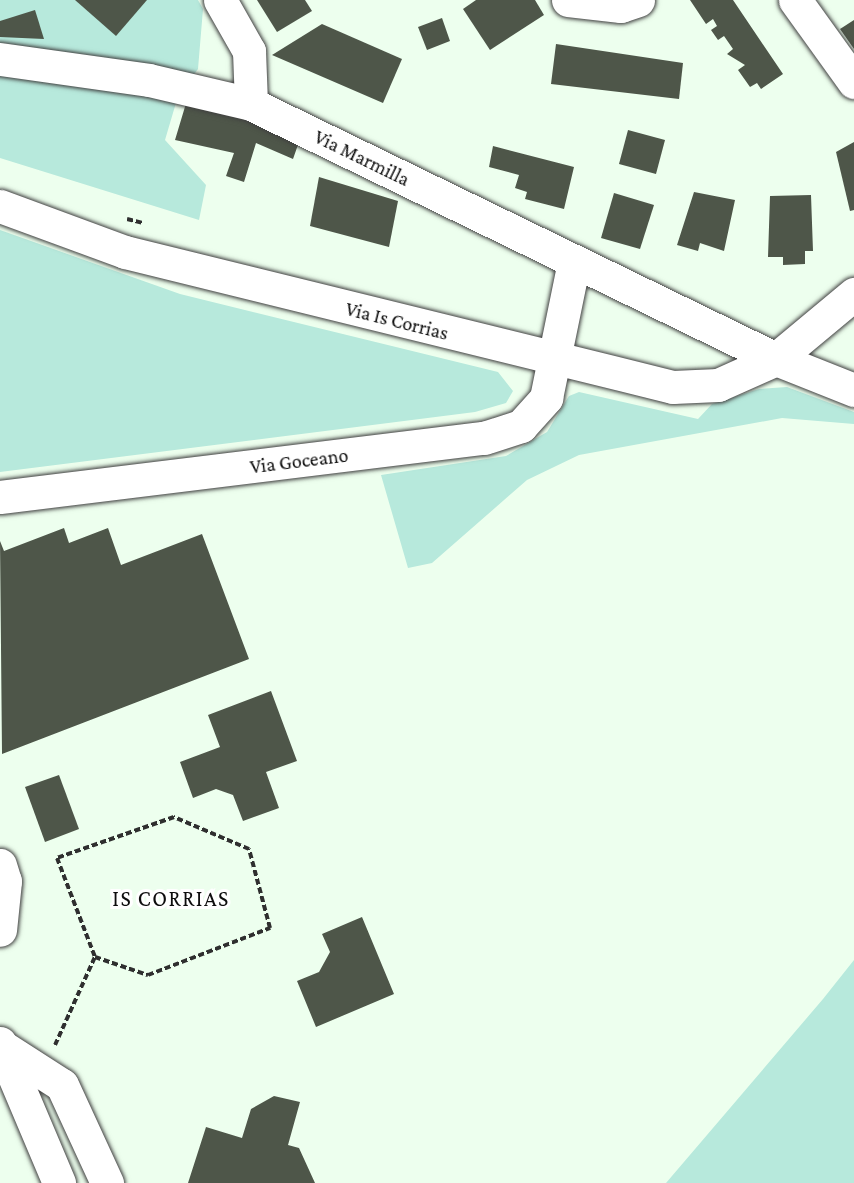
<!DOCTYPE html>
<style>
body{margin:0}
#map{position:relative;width:854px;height:1183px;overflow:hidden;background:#edffee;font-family:"Crimson Pro",serif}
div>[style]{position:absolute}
.green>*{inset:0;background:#b7e9dc}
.building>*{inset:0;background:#4e5649}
.path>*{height:4px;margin-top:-2px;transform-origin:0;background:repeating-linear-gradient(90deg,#2f2f2f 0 6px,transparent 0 9px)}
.roads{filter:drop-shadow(0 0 2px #404040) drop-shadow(0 0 2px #404040)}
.minor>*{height:33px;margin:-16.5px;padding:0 16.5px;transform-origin:16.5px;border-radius:16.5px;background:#fff}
span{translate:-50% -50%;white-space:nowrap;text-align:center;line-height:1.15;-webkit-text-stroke:6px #fff;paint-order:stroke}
.street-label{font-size:20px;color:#0d0d0d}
.quarter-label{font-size:22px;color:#0d0d0d;letter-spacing:1.5px}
</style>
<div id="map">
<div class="green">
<div style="clip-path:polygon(0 0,198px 0,203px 9px,198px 69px,178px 96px,165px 140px,206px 185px,199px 220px,0 158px)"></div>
<div style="clip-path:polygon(0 230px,180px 294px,498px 372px,513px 391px,506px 403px,475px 412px,0 472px)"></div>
<div style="clip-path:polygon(787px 387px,854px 412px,854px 424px,782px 418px,579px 455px,527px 480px,432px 563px,408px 568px,381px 475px,506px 456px,547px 432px,569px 396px,579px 392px,698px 419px,712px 404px,759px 389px)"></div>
<div style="clip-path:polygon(854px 960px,854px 1183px,666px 1183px,823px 999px)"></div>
</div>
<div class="building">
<div style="clip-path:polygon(75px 0,147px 0,116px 36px)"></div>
<div style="clip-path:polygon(257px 0,305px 0,312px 11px,277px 32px)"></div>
<div style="clip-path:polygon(476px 0,535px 0,544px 15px,490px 50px,463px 9px)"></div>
<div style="clip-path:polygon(690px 0,733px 0,783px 74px,761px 89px,757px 83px,750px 87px,738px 70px,745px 65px,727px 54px,733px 49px,724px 36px,718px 40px,711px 30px,717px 26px,713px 19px,706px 24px)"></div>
<div style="clip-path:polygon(35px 10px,44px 39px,0 37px,0 21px)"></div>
<div style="clip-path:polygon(442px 18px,450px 41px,427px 50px,418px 27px)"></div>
<div style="clip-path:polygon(854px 20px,854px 49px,840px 29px)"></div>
<div style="clip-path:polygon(322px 24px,402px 59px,383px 103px,272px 55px)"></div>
<div style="clip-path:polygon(556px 44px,683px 63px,679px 99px,551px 84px)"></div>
<div style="clip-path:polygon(187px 100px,300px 139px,293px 159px,256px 143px,244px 182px,226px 176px,234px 153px,175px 140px)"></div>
<div style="clip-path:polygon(628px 130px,665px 140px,656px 174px,619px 164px)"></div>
<div style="clip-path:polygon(854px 142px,854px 210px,850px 211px,836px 152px)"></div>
<div style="clip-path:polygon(493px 146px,574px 167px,564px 209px,525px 199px,527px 192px,515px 188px,519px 175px,489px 167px)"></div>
<div style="clip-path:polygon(319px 177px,398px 201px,389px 247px,310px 226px)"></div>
<div style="clip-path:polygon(694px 192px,735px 200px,724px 251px,700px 243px,698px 251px,677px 245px)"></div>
<div style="clip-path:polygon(614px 193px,654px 205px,640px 249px,601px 238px)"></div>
<div style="clip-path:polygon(811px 195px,813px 251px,805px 251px,805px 264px,783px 265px,783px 257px,768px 257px,770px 196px)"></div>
<div style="clip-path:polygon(64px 528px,69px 543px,108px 528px,121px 565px,202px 534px,249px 659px,2px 754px,0 541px,4px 551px)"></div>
<div style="clip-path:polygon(271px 691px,297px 761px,266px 772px,279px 808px,243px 821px,233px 795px,216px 789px,193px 798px,180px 762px,220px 747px,208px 715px)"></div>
<div style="clip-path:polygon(59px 775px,79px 829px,45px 842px,25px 787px)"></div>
<div style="clip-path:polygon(362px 917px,394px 994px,316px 1027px,297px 981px,319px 972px,330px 952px,322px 934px)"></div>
<div style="clip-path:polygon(274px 1096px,300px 1102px,288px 1145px,299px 1148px,315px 1183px,188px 1183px,206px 1127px,242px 1138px,251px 1109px)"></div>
</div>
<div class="path">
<div style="left:127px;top:219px;width:16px;rotate:14deg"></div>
<div style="left:55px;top:1045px;width:97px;rotate:-65.6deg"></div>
<div style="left:95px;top:957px;width:56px;rotate:18.8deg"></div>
<div style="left:148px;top:975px;width:131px;rotate:-21.1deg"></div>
<div style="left:270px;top:928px;width:82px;rotate:-104.9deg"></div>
<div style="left:249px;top:849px;width:82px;rotate:-156.9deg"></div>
<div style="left:174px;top:817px;width:124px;rotate:160.7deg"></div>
<div style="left:57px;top:858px;width:106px;rotate:69deg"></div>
</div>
<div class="roads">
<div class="minor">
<div style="left:220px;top:0;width:59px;rotate:60.4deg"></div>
<div style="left:249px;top:51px;width:53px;rotate:87.8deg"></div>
<div style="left:568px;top:0;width:53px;rotate:6.5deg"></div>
<div style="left:621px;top:6px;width:18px;rotate:-19deg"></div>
<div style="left:795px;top:0;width:101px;rotate:54.3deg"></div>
<div style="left:0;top:59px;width:150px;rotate:8deg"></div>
<div style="left:149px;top:80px;width:105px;rotate:13.2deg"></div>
<div style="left:251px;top:104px;width:584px;rotate:25.91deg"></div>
<div style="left:776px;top:359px;width:84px;rotate:21.7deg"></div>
<div style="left:0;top:206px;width:133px;rotate:20.2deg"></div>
<div style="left:125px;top:252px;width:564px;rotate:13.84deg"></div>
<div style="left:673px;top:387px;width:45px;rotate:-2.5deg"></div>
<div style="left:718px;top:385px;width:64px;rotate:-24.1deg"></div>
<div style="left:776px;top:359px;width:102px;rotate:-39.8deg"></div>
<div style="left:0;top:497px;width:488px;rotate:-7deg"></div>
<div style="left:484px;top:438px;width:39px;rotate:-18deg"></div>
<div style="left:521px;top:426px;width:38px;rotate:-48deg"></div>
<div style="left:546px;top:398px;width:140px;rotate:-78.4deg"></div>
<div style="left:0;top:865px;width:17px;rotate:73deg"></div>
<div style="left:5px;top:881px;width:49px;rotate:95.8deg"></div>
<div style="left:0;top:1043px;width:152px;rotate:67.1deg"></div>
<div style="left:1px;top:1046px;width:72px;rotate:32.6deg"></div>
<div style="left:62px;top:1085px;width:108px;rotate:65.3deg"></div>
</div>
</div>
<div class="street-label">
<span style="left:362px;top:158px;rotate:26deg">Via Marmilla</span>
<span style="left:397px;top:321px;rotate:14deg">Via Is Corrias</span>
<span style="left:299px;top:461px;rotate:-7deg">Via Goceano</span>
</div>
<div class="quarter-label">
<span style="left:171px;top:899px">IS CORRIAS</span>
</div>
</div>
